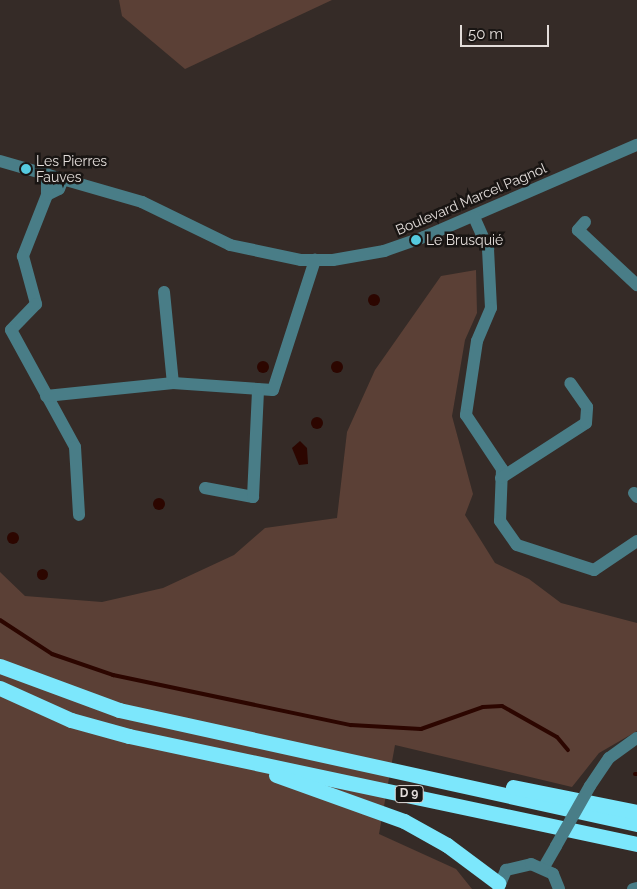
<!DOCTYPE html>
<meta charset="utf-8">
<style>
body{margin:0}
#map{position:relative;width:637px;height:889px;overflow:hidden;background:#352b27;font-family:Raleway,sans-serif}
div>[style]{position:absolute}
.green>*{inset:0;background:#5b4036}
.water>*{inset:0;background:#2c0600}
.round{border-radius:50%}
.stream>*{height:4px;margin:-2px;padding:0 2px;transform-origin:2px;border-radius:2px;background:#2c0600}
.minor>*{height:12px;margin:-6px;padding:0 6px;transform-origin:6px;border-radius:6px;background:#497d87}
.highway>*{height:15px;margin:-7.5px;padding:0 7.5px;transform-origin:7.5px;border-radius:7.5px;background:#7ce7fc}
.minor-bridge>*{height:12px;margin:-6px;padding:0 6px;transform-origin:6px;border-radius:6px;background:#497d87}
.dots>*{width:14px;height:14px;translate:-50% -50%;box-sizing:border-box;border:2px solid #191513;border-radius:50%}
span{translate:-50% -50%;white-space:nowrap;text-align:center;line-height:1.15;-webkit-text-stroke:5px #191513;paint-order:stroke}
.shield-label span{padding:1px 4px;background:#191513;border:1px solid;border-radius:4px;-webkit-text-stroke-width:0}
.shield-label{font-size:12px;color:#e3ddda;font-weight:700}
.poi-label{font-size:14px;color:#e3ddda}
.left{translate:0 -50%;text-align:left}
.street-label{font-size:14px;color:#e3ddda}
.scale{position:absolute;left:460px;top:25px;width:89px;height:22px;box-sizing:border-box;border:2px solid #e3ddda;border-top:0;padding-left:6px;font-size:15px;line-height:18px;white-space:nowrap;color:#e3ddda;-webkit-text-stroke:4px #191513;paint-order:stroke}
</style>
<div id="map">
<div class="green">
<div style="clip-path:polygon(119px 0,332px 0,185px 69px,122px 16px)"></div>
<div style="clip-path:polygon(476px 270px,477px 313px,465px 340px,452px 416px,473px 494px,465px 515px,495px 563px,529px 579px,561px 603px,637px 623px,637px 731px,599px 753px,572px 787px,395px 745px,379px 834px,456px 869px,472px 889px,0 889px,0 572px,25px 596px,102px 602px,163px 588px,234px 555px,265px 528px,337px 518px,347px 432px,375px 370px,441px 276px)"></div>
</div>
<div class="water">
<div class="round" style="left:368px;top:294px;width:12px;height:12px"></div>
<div class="round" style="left:257px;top:361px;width:12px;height:12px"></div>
<div class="round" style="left:331px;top:361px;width:12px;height:12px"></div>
<div class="round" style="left:311px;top:417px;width:12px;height:12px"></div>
<div style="clip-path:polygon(300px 441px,307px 448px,308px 464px,299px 465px,292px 448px)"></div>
<div class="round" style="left:153px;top:498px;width:12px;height:12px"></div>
<div class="round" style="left:7px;top:532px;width:12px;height:12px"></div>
<div class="round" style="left:36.5px;top:568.5px;width:11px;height:11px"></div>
</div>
<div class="stream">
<div style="left:0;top:620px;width:62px;rotate:33.2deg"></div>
<div style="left:52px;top:654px;width:65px;rotate:19deg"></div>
<div style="left:113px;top:675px;width:243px;rotate:11.9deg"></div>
<div style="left:351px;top:725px;width:70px;rotate:3.3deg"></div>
<div style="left:421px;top:729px;width:66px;rotate:-19.5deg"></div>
<div style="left:483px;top:707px;width:19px;rotate:-3deg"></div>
<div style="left:502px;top:706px;width:63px;rotate:29.4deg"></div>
<div style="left:557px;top:737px;width:17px;rotate:50deg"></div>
<div style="left:635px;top:774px;width:2px"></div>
</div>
<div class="minor">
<div style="left:0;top:161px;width:148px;rotate:16.1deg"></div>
<div style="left:142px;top:202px;width:98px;rotate:26deg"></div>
<div style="left:230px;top:245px;width:73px;rotate:11.9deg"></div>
<div style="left:301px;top:260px;width:32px"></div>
<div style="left:333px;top:260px;width:52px;rotate:-10deg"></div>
<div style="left:384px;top:251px;width:42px;rotate:-19.3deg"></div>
<div style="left:424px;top:237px;width:232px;rotate:-23.4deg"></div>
<div style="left:47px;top:174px;width:21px;rotate:90deg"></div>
<div style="left:47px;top:195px;width:66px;rotate:111.5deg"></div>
<div style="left:23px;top:256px;width:50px;rotate:74.8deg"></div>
<div style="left:36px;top:304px;width:36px;rotate:134deg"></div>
<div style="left:11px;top:330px;width:133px;rotate:61.3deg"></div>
<div style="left:75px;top:447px;width:68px;rotate:86.6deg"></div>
<div style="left:47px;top:195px;width:13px;rotate:-27deg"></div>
<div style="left:59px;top:189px;width:11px;rotate:-68deg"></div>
<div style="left:474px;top:217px;width:35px;rotate:66deg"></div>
<div style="left:488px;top:249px;width:59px;rotate:87.1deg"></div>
<div style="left:491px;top:308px;width:36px;rotate:113deg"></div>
<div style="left:477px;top:341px;width:75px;rotate:98.5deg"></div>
<div style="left:466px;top:415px;width:65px;rotate:56.3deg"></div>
<div style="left:502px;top:469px;width:52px;rotate:92.2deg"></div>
<div style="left:500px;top:521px;width:29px;rotate:55deg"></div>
<div style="left:517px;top:545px;width:81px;rotate:18deg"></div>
<div style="left:594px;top:570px;width:52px;rotate:-34deg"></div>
<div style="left:585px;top:222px;width:11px;rotate:131deg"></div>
<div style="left:578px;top:230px;width:81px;rotate:43deg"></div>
<div style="left:164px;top:292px;width:91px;rotate:84.4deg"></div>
<div style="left:46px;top:396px;width:128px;rotate:-5.8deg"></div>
<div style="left:173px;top:383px;width:100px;rotate:4deg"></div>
<div style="left:273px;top:390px;width:137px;rotate:-72.1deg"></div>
<div style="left:501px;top:478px;width:101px;rotate:-32.9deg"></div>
<div style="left:586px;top:423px;width:16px;rotate:-86deg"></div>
<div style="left:587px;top:407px;width:29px;rotate:-125deg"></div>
<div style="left:205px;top:488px;width:49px;rotate:10.6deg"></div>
<div style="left:253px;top:497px;width:108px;rotate:-87.3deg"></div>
<div style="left:634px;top:493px;width:5px;rotate:53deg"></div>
<div style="left:590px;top:786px;width:34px;rotate:-56deg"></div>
<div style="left:609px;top:758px;width:34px;rotate:-36deg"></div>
<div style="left:544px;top:867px;width:24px;rotate:-60deg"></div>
<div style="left:498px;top:889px;width:21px;rotate:-67deg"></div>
<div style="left:506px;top:870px;width:26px;rotate:-13deg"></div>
<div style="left:531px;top:864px;width:24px;rotate:24deg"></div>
<div style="left:553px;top:874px;width:16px;rotate:68deg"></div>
<div style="left:633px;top:889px;width:4px;rotate:-14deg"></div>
</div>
<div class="highway">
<div style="left:0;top:666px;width:127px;rotate:20.3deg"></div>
<div style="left:119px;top:710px;width:530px;rotate:12.41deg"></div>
<div style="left:0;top:688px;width:78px;rotate:24.3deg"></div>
<div style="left:71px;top:720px;width:60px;rotate:15.4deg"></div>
<div style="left:129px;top:736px;width:519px;rotate:12deg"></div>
<div style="left:276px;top:775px;width:136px;rotate:19.8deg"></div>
<div style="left:404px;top:821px;width:49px;rotate:29.2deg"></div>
<div style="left:447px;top:845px;width:64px;rotate:36.7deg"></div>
<div style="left:513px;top:787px;width:126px;rotate:11.4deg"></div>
</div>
<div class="minor-bridge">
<div style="left:556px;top:846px;width:69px;rotate:-60.5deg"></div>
</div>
<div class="dots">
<div style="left:26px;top:169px;background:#55cadf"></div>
<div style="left:416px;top:240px;background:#55cadf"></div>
</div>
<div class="shield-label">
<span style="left:409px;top:794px">D 9</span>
</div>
<div class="poi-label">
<span class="left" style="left:36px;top:169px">Les Pierres<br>Fauves</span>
<span class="left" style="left:426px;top:240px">Le Brusquié</span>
</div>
<div class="street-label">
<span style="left:471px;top:199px;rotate:-23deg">Boulevard Marcel Pagnol</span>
</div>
<div class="scale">50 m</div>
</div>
